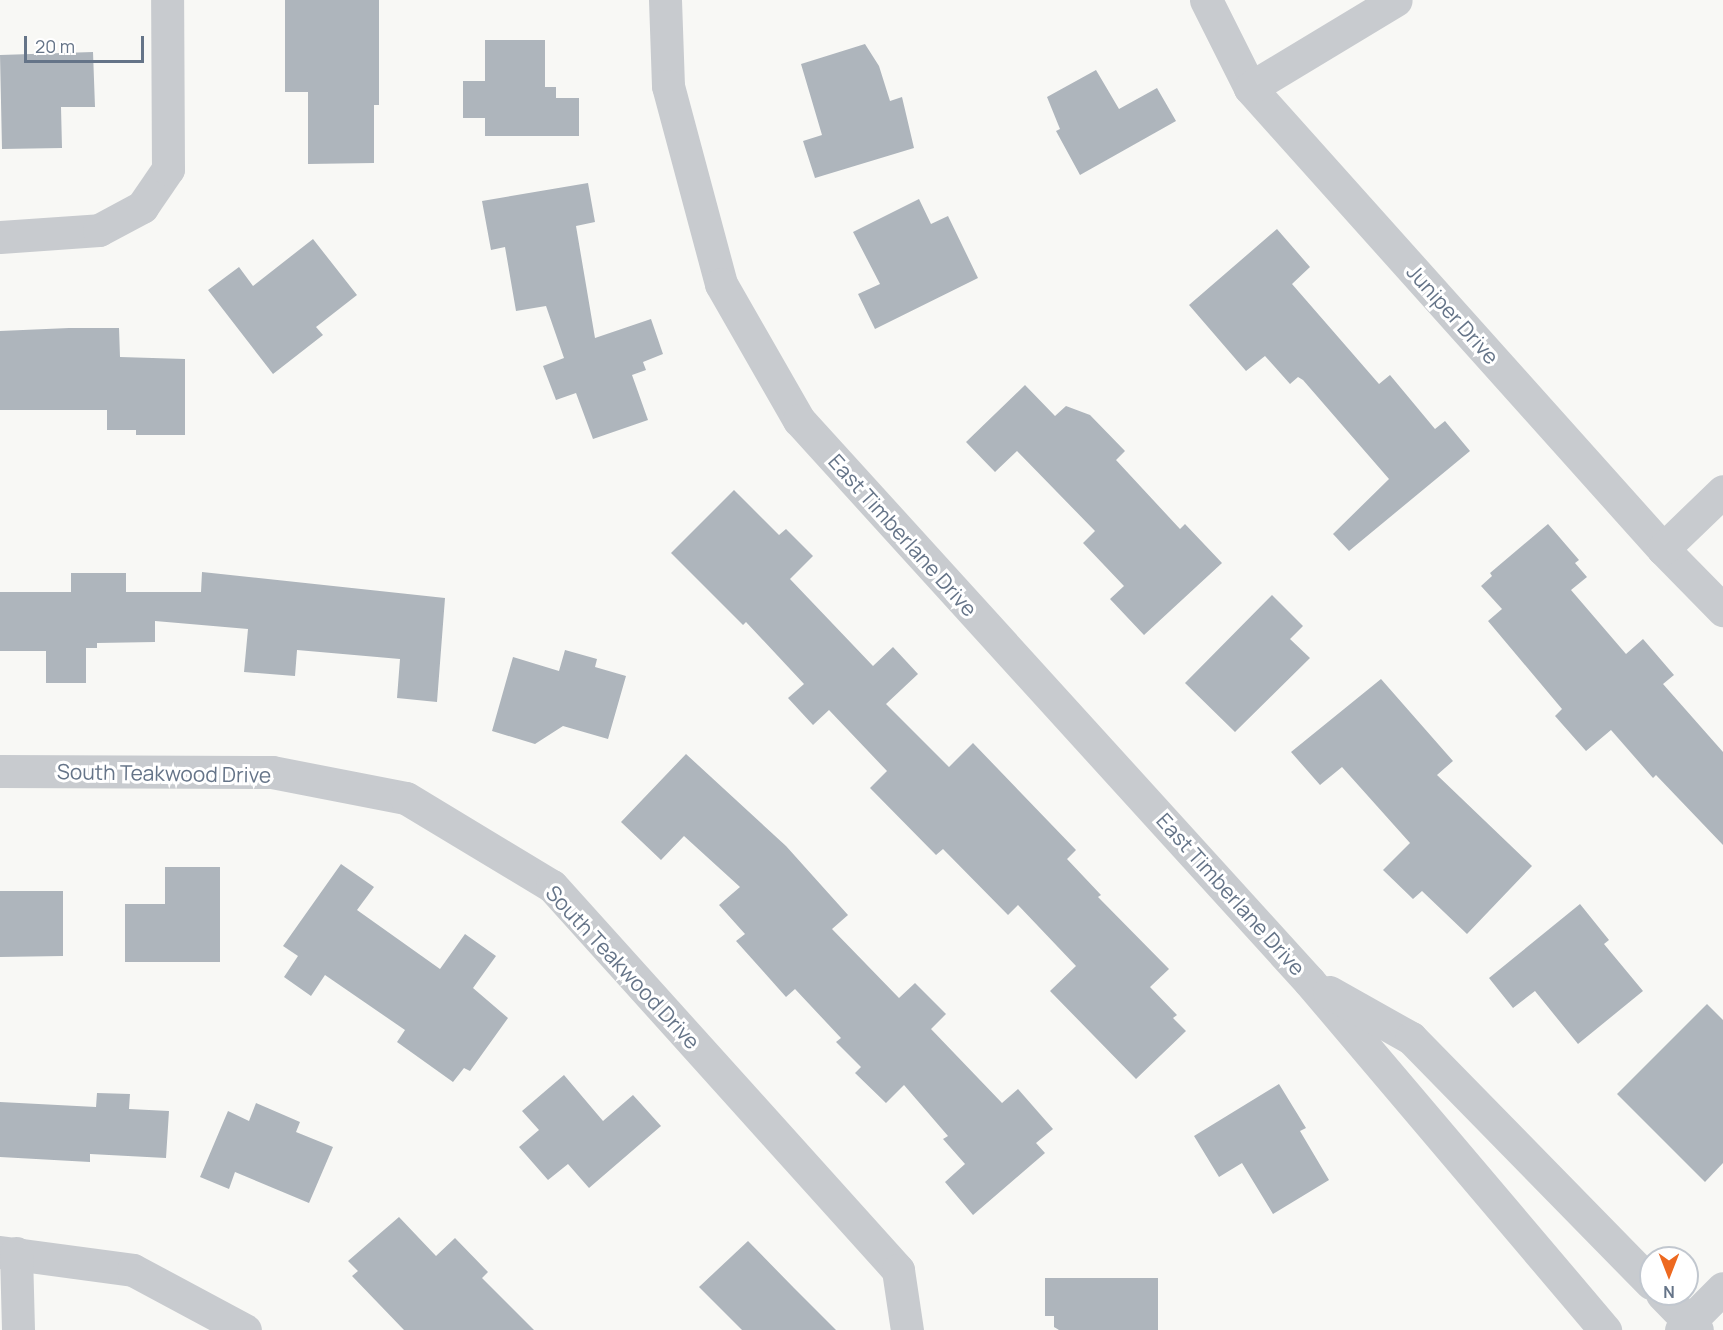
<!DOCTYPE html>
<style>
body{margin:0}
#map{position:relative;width:1723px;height:1330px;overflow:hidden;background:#f8f8f5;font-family:Manrope,sans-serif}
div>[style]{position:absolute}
.building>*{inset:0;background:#aeb5bc}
.minor>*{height:33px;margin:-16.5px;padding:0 16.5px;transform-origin:16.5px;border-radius:16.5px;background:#c8cbcf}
span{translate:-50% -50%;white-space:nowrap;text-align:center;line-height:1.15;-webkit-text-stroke:6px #fff;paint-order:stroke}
.street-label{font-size:21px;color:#657488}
.north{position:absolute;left:1639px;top:1246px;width:60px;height:60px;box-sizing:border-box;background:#fff;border:2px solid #c1c7cf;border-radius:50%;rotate:180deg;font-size:16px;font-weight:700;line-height:24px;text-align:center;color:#657488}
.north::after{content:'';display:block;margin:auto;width:21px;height:27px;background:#ed6920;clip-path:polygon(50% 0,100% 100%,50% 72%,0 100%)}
.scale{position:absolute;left:24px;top:36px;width:120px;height:27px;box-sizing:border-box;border:3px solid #657488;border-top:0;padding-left:8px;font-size:18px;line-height:21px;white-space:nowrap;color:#657488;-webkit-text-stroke:4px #fff;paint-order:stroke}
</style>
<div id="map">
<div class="building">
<div style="clip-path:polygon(285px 0,379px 0,379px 105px,374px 105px,374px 163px,308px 164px,308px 92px,285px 92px)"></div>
<div style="clip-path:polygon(485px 40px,545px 40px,545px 87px,556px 87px,556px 98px,579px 98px,579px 136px,485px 136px,485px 118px,463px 118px,463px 81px,485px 81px)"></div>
<div style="clip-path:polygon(865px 44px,879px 66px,890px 101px,902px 97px,914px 148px,815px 178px,803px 141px,822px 135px,801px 64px)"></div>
<div style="clip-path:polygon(93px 52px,95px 107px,61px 107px,62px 148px,2px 149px,0 55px)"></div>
<div style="clip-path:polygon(1096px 70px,1119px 109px,1157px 88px,1176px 121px,1080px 175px,1056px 131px,1060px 129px,1047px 97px)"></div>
<div style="clip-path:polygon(588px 183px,595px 222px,576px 226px,595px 338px,651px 319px,663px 354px,643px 362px,646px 370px,632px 375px,648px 420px,593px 439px,576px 393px,556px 400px,543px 366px,564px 358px,546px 306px,516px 311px,505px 247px,491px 250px,482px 201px)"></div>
<div style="clip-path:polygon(919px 199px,931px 224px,948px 216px,978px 278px,875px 329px,858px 294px,880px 284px,853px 232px)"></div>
<div style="clip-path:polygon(1277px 229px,1310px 267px,1292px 284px,1379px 384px,1390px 375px,1435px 429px,1445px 421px,1470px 451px,1349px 551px,1333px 534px,1389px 479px,1303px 380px,1298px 377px,1290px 384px,1265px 356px,1246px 371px,1189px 305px)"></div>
<div style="clip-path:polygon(313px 239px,357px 295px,316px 327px,323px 335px,273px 374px,208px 290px,239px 267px,253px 286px)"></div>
<div style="clip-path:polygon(69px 328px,119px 328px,120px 357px,185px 359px,185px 435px,136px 435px,136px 430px,107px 430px,107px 410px,0 410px,0 331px)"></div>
<div style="clip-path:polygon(1025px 385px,1055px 416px,1066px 406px,1090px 415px,1125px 451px,1116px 460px,1180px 529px,1185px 524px,1222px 563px,1144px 635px,1110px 599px,1124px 586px,1083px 543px,1095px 531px,1017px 451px,995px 472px,966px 442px)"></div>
<div style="clip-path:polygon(734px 490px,779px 535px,786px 529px,813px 556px,790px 579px,873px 666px,893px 647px,918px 674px,886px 704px,949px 767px,973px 743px,1076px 850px,1067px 859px,1101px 895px,1098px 897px,1169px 969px,1150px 987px,1177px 1015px,1173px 1018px,1186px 1031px,1136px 1079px,1050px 991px,1076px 966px,1018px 905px,1008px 915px,943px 849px,936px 855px,870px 788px,887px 771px,829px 710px,813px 725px,788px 698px,804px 684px,746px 622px,743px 625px,671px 553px)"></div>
<div style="clip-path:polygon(1548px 524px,1579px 560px,1575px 563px,1587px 577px,1571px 590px,1626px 654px,1643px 639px,1674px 675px,1663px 684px,1723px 752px,1723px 845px,1656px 775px,1653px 778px,1611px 730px,1586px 751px,1555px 716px,1562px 709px,1488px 621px,1502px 609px,1481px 586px,1492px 576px,1490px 573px)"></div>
<div style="clip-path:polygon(202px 572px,445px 598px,437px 702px,397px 698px,400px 659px,297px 650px,295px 676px,244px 672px,248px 629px,155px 621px,155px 642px,97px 643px,97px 648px,86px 648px,86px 683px,46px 683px,46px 651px,0 651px,0 592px,71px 592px,71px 573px,126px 573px,126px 592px,201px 592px)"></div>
<div style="clip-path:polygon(1272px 595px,1303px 626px,1290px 639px,1310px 658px,1235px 732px,1185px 683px)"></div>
<div style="clip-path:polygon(565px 650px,597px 659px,595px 667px,626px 676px,608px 739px,563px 726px,535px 744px,492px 731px,513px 657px,559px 671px)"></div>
<div style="clip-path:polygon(1381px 679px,1453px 761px,1437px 775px,1532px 866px,1467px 934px,1422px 891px,1413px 899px,1383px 870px,1410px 843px,1342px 767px,1320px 785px,1291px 752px)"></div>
<div style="clip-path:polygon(686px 754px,786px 846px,848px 915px,832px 929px,899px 998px,915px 983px,946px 1014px,931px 1029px,1002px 1103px,1018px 1089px,1053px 1129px,1036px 1143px,1045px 1153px,973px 1215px,945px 1182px,965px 1164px,943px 1139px,948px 1136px,904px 1085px,886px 1103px,855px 1073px,861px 1067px,836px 1042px,841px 1038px,795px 989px,786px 997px,736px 941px,745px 934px,719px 905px,740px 887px,684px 836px,661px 860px,621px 822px)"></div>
<div style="clip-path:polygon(341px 864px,374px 887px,357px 910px,440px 969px,465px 934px,496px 956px,473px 988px,508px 1018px,470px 1071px,464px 1068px,453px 1082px,397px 1042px,405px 1030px,325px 975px,311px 996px,284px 977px,298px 956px,283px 946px)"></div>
<div style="clip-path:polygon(165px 867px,220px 867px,220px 962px,125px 962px,125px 904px,165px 904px)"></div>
<div style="clip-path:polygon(0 891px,63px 891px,63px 956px,0 957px)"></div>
<div style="clip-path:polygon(1580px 904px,1609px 940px,1604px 944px,1643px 991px,1578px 1044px,1535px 991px,1513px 1008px,1489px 978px)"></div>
<div style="clip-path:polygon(1707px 1004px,1723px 1020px,1723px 1163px,1705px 1182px,1617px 1094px)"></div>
<div style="clip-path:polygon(564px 1075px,603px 1121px,633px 1095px,661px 1126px,589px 1188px,568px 1164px,548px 1180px,519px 1147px,539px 1130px,522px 1111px)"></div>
<div style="clip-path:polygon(1279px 1084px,1306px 1128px,1300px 1131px,1329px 1180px,1273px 1214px,1242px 1163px,1219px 1177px,1194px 1136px)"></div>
<div style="clip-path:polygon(97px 1093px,130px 1094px,129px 1109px,169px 1111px,166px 1158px,90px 1154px,90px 1162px,0 1157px,0 1102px,96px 1107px)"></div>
<div style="clip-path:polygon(256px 1103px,300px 1122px,296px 1132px,333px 1147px,309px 1203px,235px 1172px,229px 1189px,200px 1177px,228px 1111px,249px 1121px)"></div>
<div style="clip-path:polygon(399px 1217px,436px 1256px,455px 1238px,488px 1272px,482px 1278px,534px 1330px,404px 1330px,352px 1276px,358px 1271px,348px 1261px)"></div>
<div style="clip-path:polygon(748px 1241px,794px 1288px,836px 1330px,742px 1330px,699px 1287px)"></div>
<div style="clip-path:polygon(1045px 1278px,1158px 1278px,1158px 1330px,1059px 1330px,1054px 1327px,1054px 1316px,1045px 1316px)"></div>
</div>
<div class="minor">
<div style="left:665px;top:0;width:86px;rotate:88deg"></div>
<div style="left:668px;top:86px;width:205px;rotate:75deg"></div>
<div style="left:721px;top:284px;width:157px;rotate:60.2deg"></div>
<div style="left:799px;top:420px;width:758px;rotate:47.73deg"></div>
<div style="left:1309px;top:981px;width:458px;rotate:49.7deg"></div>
<div style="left:1206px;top:0;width:98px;rotate:63.4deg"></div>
<div style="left:1250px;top:88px;width:619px;rotate:48.14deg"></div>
<div style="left:1663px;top:549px;width:86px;rotate:45.5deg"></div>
<div style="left:1250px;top:88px;width:170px;rotate:-31.1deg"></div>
<div style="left:0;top:237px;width:99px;rotate:-4deg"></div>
<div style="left:99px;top:230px;width:49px;rotate:-28.1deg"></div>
<div style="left:142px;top:207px;width:46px;rotate:-55.6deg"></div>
<div style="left:168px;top:169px;width:169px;rotate:-90.3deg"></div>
<div style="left:1663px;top:549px;width:83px;rotate:-44deg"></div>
<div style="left:0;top:771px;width:272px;rotate:0.2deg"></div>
<div style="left:272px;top:772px;width:136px;rotate:11deg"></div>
<div style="left:406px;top:798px;width:170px;rotate:31.1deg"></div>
<div style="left:552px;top:886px;width:517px;rotate:47.98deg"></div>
<div style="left:898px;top:1270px;width:61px;rotate:81.5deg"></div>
<div style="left:1329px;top:992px;width:94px;rotate:29.3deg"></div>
<div style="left:1411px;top:1038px;width:343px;rotate:45.6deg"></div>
<div style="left:0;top:1252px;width:134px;rotate:7.7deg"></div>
<div style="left:133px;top:1270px;width:127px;rotate:28.2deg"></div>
<div style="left:16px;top:1253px;width:77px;rotate:88.5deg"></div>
<div style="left:1662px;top:1294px;width:50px;rotate:45.8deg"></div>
<div style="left:1681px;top:1330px;width:59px;rotate:-45deg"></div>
</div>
<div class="street-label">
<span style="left:1453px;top:314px;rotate:48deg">Juniper Drive</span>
<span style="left:903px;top:535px;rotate:48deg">East Timberlane Drive</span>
<span style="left:164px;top:773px;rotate:1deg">South Teakwood Drive</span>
<span style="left:1231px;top:894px;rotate:48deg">East Timberlane Drive</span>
<span style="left:623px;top:967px;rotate:47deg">South Teakwood Drive</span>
</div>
<div class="north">N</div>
<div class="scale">20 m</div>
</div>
